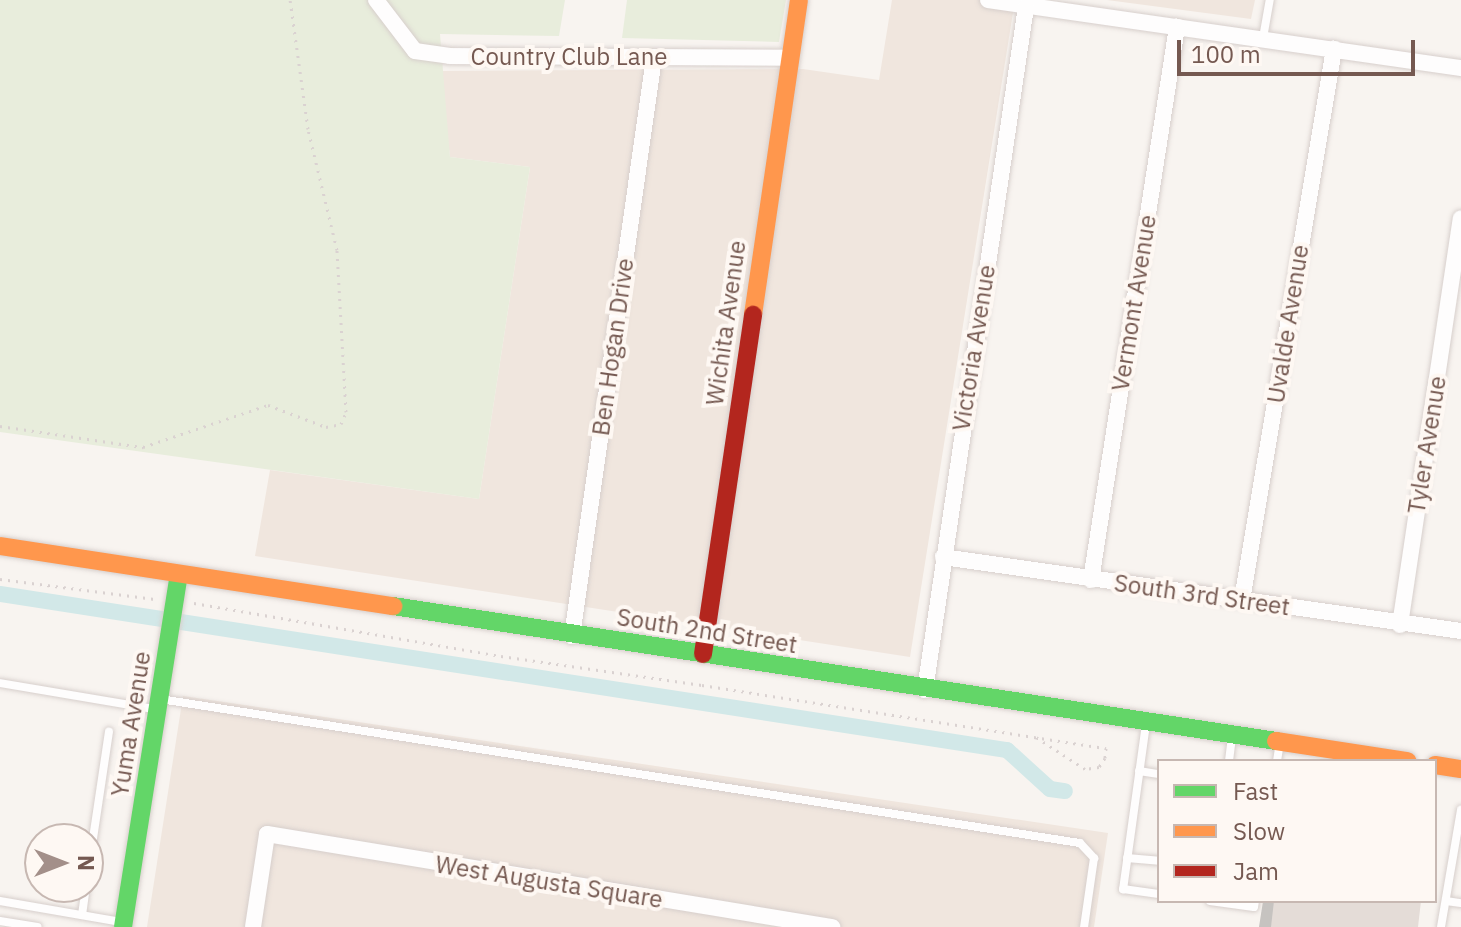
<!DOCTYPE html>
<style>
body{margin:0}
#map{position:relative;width:1461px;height:927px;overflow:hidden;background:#f8f4f0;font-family:"IBM Plex Sans",sans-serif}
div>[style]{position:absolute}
.residential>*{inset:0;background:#f0e6de}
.green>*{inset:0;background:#e8eddc}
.shadow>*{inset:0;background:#0003}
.canal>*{height:16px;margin:-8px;padding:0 8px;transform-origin:8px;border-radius:8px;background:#d2e8e8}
.building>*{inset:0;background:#e4dcd7}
.path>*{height:3px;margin-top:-1.5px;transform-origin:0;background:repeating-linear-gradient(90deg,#dad2d1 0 2px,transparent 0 8px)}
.roads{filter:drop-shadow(0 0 2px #d7cfcc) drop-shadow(0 0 2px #d7cfcc)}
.lane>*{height:8px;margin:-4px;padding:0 4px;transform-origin:4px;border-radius:4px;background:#fefdfd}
.street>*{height:16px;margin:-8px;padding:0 8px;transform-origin:8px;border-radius:8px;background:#fefdfd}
.fast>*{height:18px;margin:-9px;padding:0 9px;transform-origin:9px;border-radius:9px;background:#63d668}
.slow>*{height:18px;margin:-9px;padding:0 9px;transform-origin:9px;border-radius:9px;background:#ff974d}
.jam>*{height:18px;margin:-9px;padding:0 9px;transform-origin:9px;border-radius:9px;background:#b3261e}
span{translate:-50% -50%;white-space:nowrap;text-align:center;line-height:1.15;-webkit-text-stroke:8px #fef8f3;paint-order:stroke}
.street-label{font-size:24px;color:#755951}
.legend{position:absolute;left:1157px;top:759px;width:280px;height:144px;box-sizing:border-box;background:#fef8f3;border:2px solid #c7b8b2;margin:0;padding:10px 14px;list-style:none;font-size:24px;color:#755951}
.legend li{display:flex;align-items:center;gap:16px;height:40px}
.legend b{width:40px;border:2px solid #c7b8b2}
.north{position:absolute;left:24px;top:823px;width:80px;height:80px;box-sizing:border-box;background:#fef8f3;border:2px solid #c7b8b2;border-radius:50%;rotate:90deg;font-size:22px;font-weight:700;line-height:32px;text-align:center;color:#755951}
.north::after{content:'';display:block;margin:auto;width:28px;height:36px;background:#a38f89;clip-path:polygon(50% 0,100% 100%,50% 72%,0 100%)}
.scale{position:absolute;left:1177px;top:40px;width:238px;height:36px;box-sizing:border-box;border:4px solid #755951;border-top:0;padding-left:10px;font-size:24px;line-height:28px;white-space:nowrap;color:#755951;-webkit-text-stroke:6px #fef8f3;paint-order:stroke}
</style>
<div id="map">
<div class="residential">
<div style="clip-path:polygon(892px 0,1015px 0,910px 657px,255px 556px,270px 470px,479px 499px,530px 167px,450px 157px,439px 71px,803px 69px,879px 80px)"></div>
<div style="clip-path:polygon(1107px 0,1255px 0,1251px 19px)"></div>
<div style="clip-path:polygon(183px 696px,1108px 833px,1094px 927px,147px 927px)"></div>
</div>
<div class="green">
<div style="clip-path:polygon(0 0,565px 0,559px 36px,440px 34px,450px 157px,530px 167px,479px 499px,0 432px)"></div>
<div style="clip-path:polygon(627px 0,786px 0,779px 42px,622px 38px)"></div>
</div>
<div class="shadow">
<div style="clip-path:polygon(1419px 901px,1416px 927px,1259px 927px,1263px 901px)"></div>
</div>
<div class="canal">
<div style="left:0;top:594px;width:1019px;rotate:8.81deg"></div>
<div style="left:1007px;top:750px;width:58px;rotate:42.2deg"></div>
<div style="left:1050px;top:789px;width:15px;rotate:8deg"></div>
</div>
<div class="building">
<div style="clip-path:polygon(1274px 901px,1421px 901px,1418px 927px,1271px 927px)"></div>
</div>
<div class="path">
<div style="left:0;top:426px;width:145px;rotate:8.4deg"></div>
<div style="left:143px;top:447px;width:132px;rotate:-18.6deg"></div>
<div style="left:268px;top:405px;width:62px;rotate:20.8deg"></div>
<div style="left:326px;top:427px;width:15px;rotate:-11deg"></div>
<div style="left:341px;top:424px;width:13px;rotate:-67deg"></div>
<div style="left:346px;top:412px;width:162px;rotate:-93.2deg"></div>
<div style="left:337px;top:250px;width:124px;rotate:-103.5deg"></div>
<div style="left:308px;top:129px;width:130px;rotate:-97.9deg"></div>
<div style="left:0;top:579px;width:156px;rotate:7.4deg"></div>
<div style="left:194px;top:603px;width:312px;rotate:9.8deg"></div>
<div style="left:501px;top:656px;width:203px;rotate:8.2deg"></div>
<div style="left:702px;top:685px;width:409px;rotate:8.9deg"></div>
<div style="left:1106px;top:748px;width:10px;rotate:96deg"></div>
<div style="left:1105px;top:758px;width:11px;rotate:124deg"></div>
<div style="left:1099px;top:767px;width:14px;rotate:172deg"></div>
<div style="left:1085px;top:769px;width:59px;rotate:-146.9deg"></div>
</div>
<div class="roads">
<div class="lane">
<div style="left:1263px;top:38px;width:39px;rotate:-80deg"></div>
<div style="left:0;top:683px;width:155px;rotate:9.6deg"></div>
<div style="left:160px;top:699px;width:931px;rotate:8.9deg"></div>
<div style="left:1080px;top:843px;width:21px;rotate:47deg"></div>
<div style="left:1094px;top:858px;width:70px;rotate:98.2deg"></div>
<div style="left:1146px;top:724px;width:167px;rotate:97.9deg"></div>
<div style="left:1123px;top:889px;width:36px;rotate:8deg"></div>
<div style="left:1229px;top:761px;width:25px;rotate:-83deg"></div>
<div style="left:1277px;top:761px;width:18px;rotate:-81deg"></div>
<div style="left:1139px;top:771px;width:20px;rotate:9deg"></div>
<div style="left:1127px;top:858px;width:32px;rotate:5deg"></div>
<div style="left:88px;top:872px;width:142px;rotate:-81.5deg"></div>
<div style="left:0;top:901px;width:123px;rotate:9.8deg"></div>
<div style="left:1210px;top:901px;width:44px;rotate:7.8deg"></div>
<div style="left:1254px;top:907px;width:6px;rotate:-81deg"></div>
<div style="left:1446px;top:901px;width:15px;rotate:8deg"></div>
<div style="left:82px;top:915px;width:28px;rotate:-82deg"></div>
<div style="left:0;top:921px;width:38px;rotate:9deg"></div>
<div style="left:1441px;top:927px;width:119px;rotate:-80.3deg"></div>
</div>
<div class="street">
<div style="left:376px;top:0;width:64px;rotate:52.6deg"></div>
<div style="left:415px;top:51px;width:35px;rotate:8deg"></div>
<div style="left:450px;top:56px;width:338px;rotate:0.3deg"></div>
<div style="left:988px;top:0;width:478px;rotate:8.2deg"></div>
<div style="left:943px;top:557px;width:523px;rotate:8.13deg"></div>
<div style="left:1091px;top:580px;width:560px;rotate:-81.16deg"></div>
<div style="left:1242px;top:600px;width:559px;rotate:-80.52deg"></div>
<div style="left:1400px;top:625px;width:411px;rotate:-81.5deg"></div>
<div style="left:572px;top:636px;width:584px;rotate:-81.93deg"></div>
<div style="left:925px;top:690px;width:690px;rotate:-81.59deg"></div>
<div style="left:253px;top:927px;width:94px;rotate:-81.4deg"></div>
<div style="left:267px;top:834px;width:573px;rotate:9.35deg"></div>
</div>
<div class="fast">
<div style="left:393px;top:606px;width:893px;rotate:8.69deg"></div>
<div style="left:123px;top:927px;width:356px;rotate:-81deg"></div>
</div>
<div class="slow">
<div style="left:753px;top:315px;width:318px;rotate:-81.7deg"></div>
<div style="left:0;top:546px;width:398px;rotate:8.7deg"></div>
<div style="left:1276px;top:741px;width:133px;rotate:8.7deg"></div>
<div style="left:1435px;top:765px;width:26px;rotate:9deg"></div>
</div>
<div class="jam">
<div style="left:703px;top:654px;width:343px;rotate:-81.6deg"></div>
</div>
</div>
<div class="street-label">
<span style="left:569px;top:57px">Country Club Lane</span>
<span style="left:1134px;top:303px;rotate:-81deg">Vermont Avenue</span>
<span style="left:726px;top:323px;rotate:-82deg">Wichita Avenue</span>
<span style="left:1288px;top:324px;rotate:-81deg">Uvalde Avenue</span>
<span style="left:613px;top:347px;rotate:-82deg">Ben Hogan Drive</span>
<span style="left:974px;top:348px;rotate:-81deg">Victoria Avenue</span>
<span style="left:1427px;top:445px;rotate:-81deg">Tyler Avenue</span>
<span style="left:1202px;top:595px;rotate:8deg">South 3rd Street</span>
<span style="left:707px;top:631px;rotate:9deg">South 2nd Street</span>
<span style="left:131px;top:724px;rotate:-81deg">Yuma Avenue</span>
<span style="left:549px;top:882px;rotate:9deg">West Augusta Square</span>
</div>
<ul class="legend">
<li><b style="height:10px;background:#63d668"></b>Fast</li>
<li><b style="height:10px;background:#ff974d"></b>Slow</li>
<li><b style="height:10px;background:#b3261e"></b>Jam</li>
</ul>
<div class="north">N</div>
<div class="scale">100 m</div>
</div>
